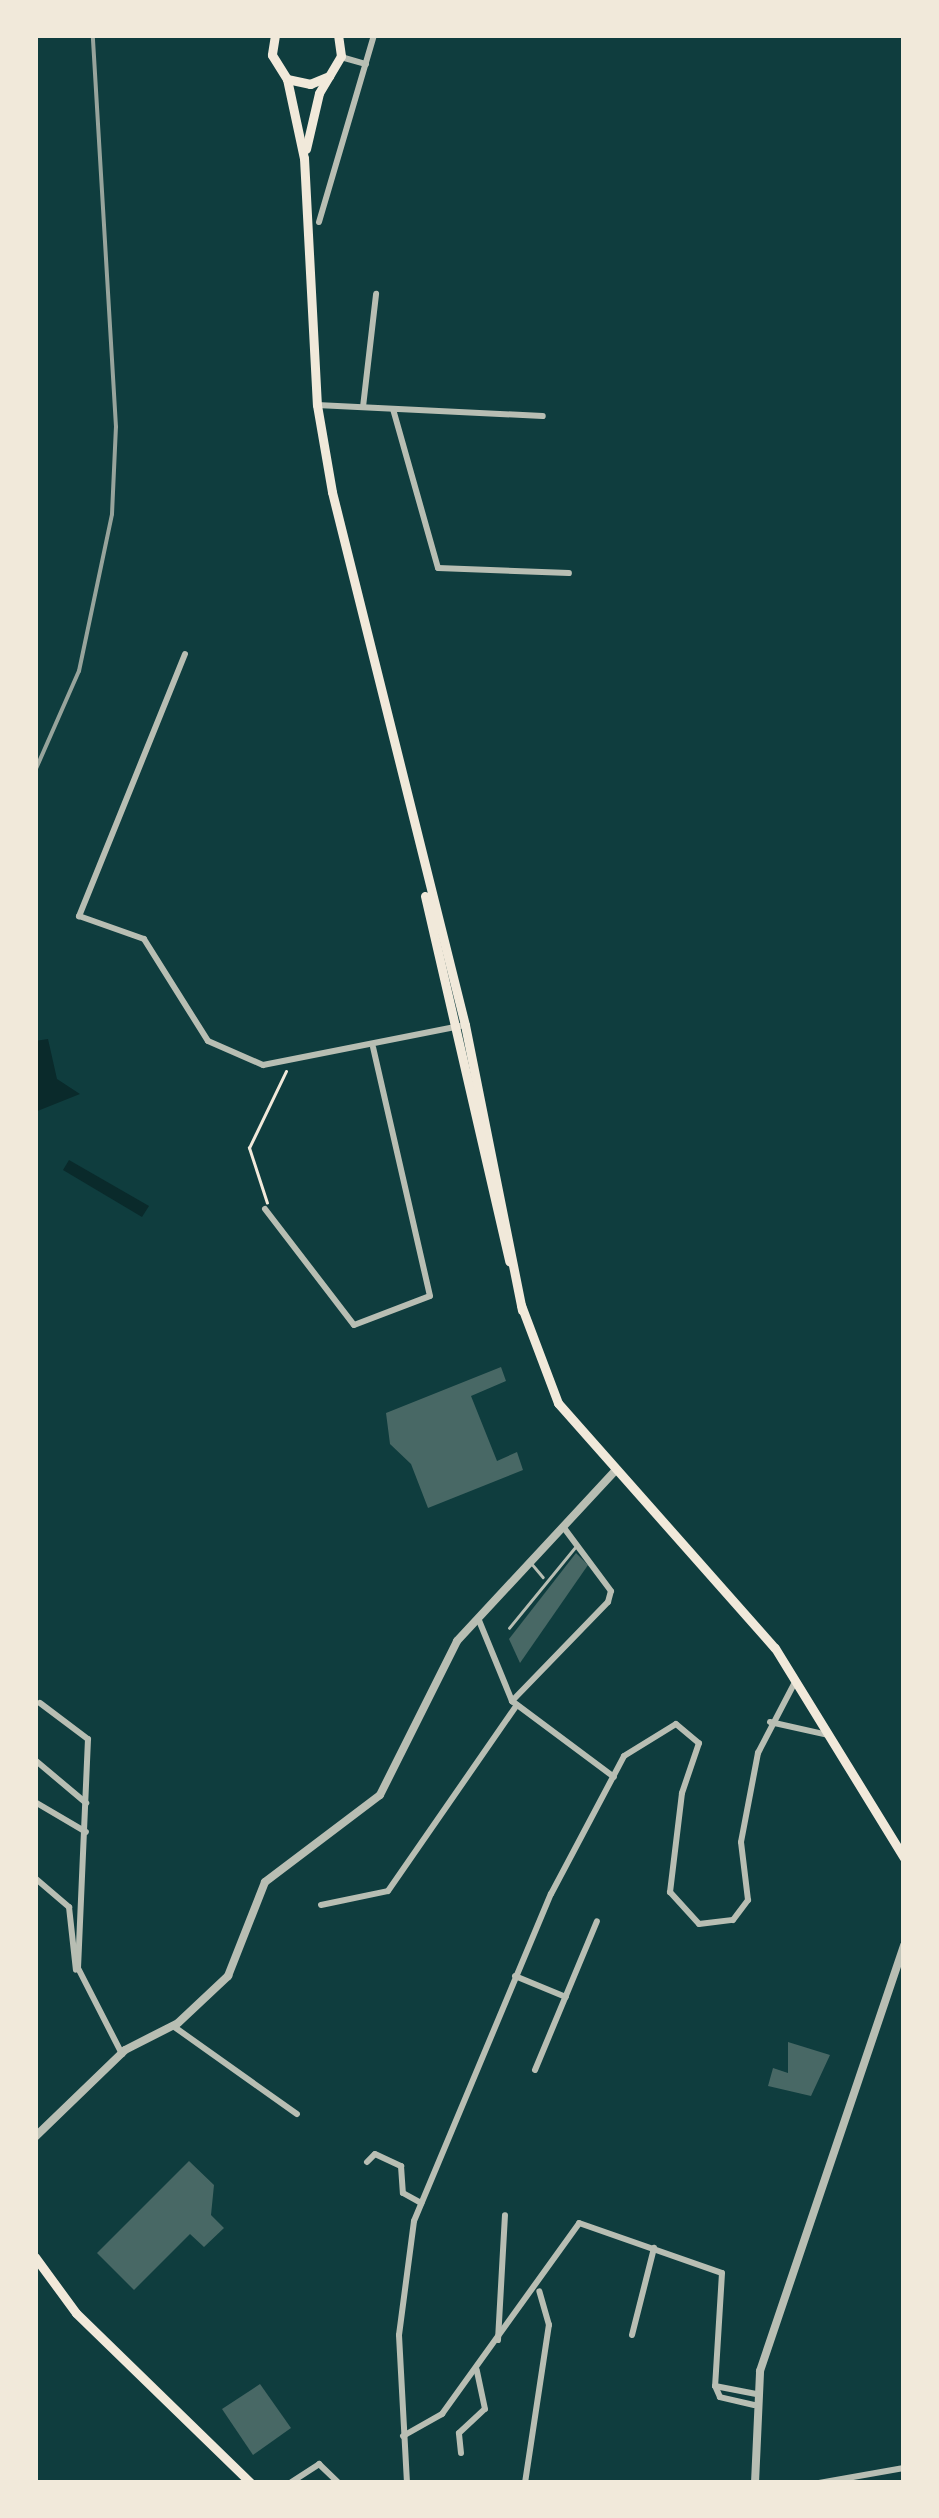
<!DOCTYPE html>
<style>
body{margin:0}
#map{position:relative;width:939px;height:2518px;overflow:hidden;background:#0f3d3e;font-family:"Source Sans 3",sans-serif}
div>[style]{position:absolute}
.water>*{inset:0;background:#0a2a2b}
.building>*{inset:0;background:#486865}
.path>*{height:2.5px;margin:-1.25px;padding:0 1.25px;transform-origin:1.25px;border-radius:1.25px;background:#f1e9da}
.service>*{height:2.5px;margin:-1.25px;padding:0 1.25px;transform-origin:1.25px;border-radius:1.25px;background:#b8beb3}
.minor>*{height:6px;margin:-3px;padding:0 3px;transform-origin:3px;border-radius:3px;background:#b8beb3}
.tertiary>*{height:8px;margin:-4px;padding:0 4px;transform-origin:4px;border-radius:4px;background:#b8beb3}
.secondary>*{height:9px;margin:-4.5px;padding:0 4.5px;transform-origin:4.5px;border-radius:4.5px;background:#f1e9da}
.rail>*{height:4px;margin:-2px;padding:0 2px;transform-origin:2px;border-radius:2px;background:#97a49c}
span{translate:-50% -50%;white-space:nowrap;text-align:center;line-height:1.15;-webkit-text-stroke:8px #f1e9da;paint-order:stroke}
.frame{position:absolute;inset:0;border:38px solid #f1e9da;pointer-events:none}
</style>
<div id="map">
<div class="water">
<div style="clip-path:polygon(48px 1039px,57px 1079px,80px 1094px,35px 1112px,35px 1041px)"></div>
<div style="clip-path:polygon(69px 1160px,149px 1206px,142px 1217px,63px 1170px)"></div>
</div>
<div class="building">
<div style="clip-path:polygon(501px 1367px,506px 1381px,471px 1396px,497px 1461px,517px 1452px,523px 1470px,428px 1508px,411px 1464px,390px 1444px,386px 1413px)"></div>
<div style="clip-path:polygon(576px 1553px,588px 1565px,520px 1663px,509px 1639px)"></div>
<div style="clip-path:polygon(788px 2042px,830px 2055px,811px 2096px,768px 2086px,773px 2068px,788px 2073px)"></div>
<div style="clip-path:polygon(189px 2161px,214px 2185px,211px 2215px,224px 2228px,204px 2247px,190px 2234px,134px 2290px,97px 2253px)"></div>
<div style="clip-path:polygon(260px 2384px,291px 2428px,253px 2455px,222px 2409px)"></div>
</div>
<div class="path">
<div style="left:267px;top:1203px;width:58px;rotate:-108.1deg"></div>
<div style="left:249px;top:1148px;width:85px;rotate:-64.3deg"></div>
</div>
<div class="service">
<div style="left:532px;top:1564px;width:17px;rotate:50deg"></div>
<div style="left:509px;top:1628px;width:107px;rotate:-50.7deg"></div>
</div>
<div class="minor">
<div style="left:341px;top:57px;width:26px;rotate:16deg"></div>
<div style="left:319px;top:222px;width:195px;rotate:-73.6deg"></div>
<div style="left:317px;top:405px;width:226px;rotate:2.8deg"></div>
<div style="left:363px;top:407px;width:114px;rotate:-83.4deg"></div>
<div style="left:393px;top:409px;width:165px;rotate:74.2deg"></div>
<div style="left:438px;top:568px;width:131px;rotate:2.2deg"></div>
<div style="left:185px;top:654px;width:283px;rotate:112deg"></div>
<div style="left:79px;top:916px;width:69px;rotate:19.5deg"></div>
<div style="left:144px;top:939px;width:120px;rotate:57.9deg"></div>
<div style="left:208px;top:1041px;width:60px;rotate:23.6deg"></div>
<div style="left:263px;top:1065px;width:206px;rotate:-11.2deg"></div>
<div style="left:265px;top:1209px;width:146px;rotate:52.5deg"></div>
<div style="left:354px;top:1325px;width:81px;rotate:-20.9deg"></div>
<div style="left:430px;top:1296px;width:255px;rotate:-102.9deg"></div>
<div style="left:478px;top:1618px;width:90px;rotate:67.7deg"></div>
<div style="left:512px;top:1701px;width:127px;rotate:36.7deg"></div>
<div style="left:512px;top:1701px;width:138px;rotate:-45.9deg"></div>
<div style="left:608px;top:1602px;width:11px;rotate:-75deg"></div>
<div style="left:611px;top:1591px;width:79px;rotate:-126.7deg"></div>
<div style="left:40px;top:1703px;width:60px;rotate:36.9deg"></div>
<div style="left:88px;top:1739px;width:229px;rotate:92.5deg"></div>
<div style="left:78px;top:1968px;width:97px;rotate:62.9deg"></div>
<div style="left:770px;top:1722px;width:59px;rotate:12.6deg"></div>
<div style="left:35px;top:1760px;width:67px;rotate:40.1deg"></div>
<div style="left:35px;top:1802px;width:59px;rotate:30.5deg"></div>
<div style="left:35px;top:1878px;width:45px;rotate:40.5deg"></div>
<div style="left:69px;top:1907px;width:63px;rotate:83.7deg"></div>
<div style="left:321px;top:1905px;width:68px;rotate:-11.8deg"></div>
<div style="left:388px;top:1891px;width:226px;rotate:-55.3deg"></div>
<div style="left:515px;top:1976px;width:55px;rotate:22.4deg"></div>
<div style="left:173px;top:2026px;width:152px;rotate:35.4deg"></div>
<div style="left:535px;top:2070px;width:161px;rotate:-67.4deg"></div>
<div style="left:367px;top:2162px;width:11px;rotate:-45deg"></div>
<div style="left:375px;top:2154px;width:29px;rotate:25deg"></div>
<div style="left:401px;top:2166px;width:27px;rotate:86deg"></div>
<div style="left:403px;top:2193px;width:21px;rotate:29deg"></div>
<div style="left:632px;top:2335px;width:90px;rotate:-75.8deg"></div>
<div style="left:498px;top:2340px;width:125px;rotate:-86.8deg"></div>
<div style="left:754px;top:2405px;width:35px;rotate:-167deg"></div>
<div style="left:720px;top:2397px;width:12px;rotate:-114deg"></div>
<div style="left:715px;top:2386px;width:42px;rotate:11deg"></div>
<div style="left:403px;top:2436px;width:45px;rotate:-29.4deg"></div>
<div style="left:442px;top:2414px;width:235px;rotate:-54.3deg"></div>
<div style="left:579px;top:2223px;width:151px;rotate:19.3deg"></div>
<div style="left:722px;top:2273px;width:113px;rotate:93.5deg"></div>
<div style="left:461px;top:2453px;width:20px;rotate:-96deg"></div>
<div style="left:459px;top:2433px;width:35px;rotate:-43deg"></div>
<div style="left:485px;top:2409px;width:40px;rotate:-102deg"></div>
<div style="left:290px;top:2483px;width:35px;rotate:-33deg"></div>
<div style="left:319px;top:2464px;width:28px;rotate:44deg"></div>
<div style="left:407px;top:2483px;width:148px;rotate:-93.1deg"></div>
<div style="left:399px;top:2335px;width:115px;rotate:-82.5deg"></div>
<div style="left:414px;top:2221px;width:355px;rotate:-67.3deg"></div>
<div style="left:551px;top:1894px;width:156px;rotate:-62.1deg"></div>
<div style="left:624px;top:1756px;width:61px;rotate:-31.6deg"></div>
<div style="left:676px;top:1724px;width:30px;rotate:40deg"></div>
<div style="left:699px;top:1743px;width:53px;rotate:108.8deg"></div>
<div style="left:682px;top:1793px;width:100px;rotate:96.9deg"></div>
<div style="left:670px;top:1892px;width:43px;rotate:47.8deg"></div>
<div style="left:699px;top:1924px;width:34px;rotate:-7deg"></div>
<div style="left:733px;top:1920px;width:25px;rotate:-53deg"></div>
<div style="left:748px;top:1900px;width:58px;rotate:-96.9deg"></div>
<div style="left:741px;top:1842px;width:91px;rotate:-79.2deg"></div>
<div style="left:758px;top:1753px;width:80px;rotate:-62.5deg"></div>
<div style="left:525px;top:2483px;width:160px;rotate:-81.4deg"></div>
<div style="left:549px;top:2325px;width:35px;rotate:-106deg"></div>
<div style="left:819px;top:2483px;width:86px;rotate:-10deg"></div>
</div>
<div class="tertiary">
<div style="left:35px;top:2137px;width:125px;rotate:-44deg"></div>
<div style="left:125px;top:2050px;width:59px;rotate:-27deg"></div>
<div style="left:178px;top:2023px;width:69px;rotate:-43.2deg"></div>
<div style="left:228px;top:1976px;width:101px;rotate:-68.5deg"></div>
<div style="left:265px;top:1882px;width:144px;rotate:-37.1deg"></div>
<div style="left:380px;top:1795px;width:172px;rotate:-63.4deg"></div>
<div style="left:457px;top:1641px;width:232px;rotate:-47.1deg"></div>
<div style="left:755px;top:2483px;width:112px;rotate:-87.4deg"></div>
<div style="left:760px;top:2371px;width:450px;rotate:-71.3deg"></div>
</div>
<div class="secondary">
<div style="left:275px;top:35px;width:20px;rotate:99deg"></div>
<div style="left:272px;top:55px;width:28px;rotate:58deg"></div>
<div style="left:287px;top:79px;width:24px;rotate:12deg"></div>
<div style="left:310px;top:84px;width:21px;rotate:-23deg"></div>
<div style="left:287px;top:79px;width:81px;rotate:77.9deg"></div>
<div style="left:304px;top:158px;width:247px;rotate:87deg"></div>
<div style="left:317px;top:405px;width:88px;rotate:80.2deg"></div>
<div style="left:332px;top:492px;width:549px;rotate:75.99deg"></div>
<div style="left:465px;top:1025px;width:291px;rotate:78.7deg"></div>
<div style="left:306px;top:149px;width:57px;rotate:-76.9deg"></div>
<div style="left:319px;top:93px;width:43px;rotate:-59.3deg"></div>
<div style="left:341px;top:56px;width:21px;rotate:-98deg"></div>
<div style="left:425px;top:896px;width:375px;rotate:77deg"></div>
<div style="left:521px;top:1305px;width:105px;rotate:69.3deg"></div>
<div style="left:558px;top:1403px;width:327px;rotate:48.5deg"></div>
<div style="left:775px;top:1648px;width:246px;rotate:58.4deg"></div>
<div style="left:35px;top:2257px;width:69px;rotate:53.8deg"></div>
<div style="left:76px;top:2313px;width:244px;rotate:44.2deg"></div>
</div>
<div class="rail">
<div style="left:35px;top:771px;width:109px;rotate:-66.3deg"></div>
<div style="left:79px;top:671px;width:160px;rotate:-78.1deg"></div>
<div style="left:112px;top:514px;width:87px;rotate:-87.4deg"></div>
<div style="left:116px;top:427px;width:393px;rotate:-93.4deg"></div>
</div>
<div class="frame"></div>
</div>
